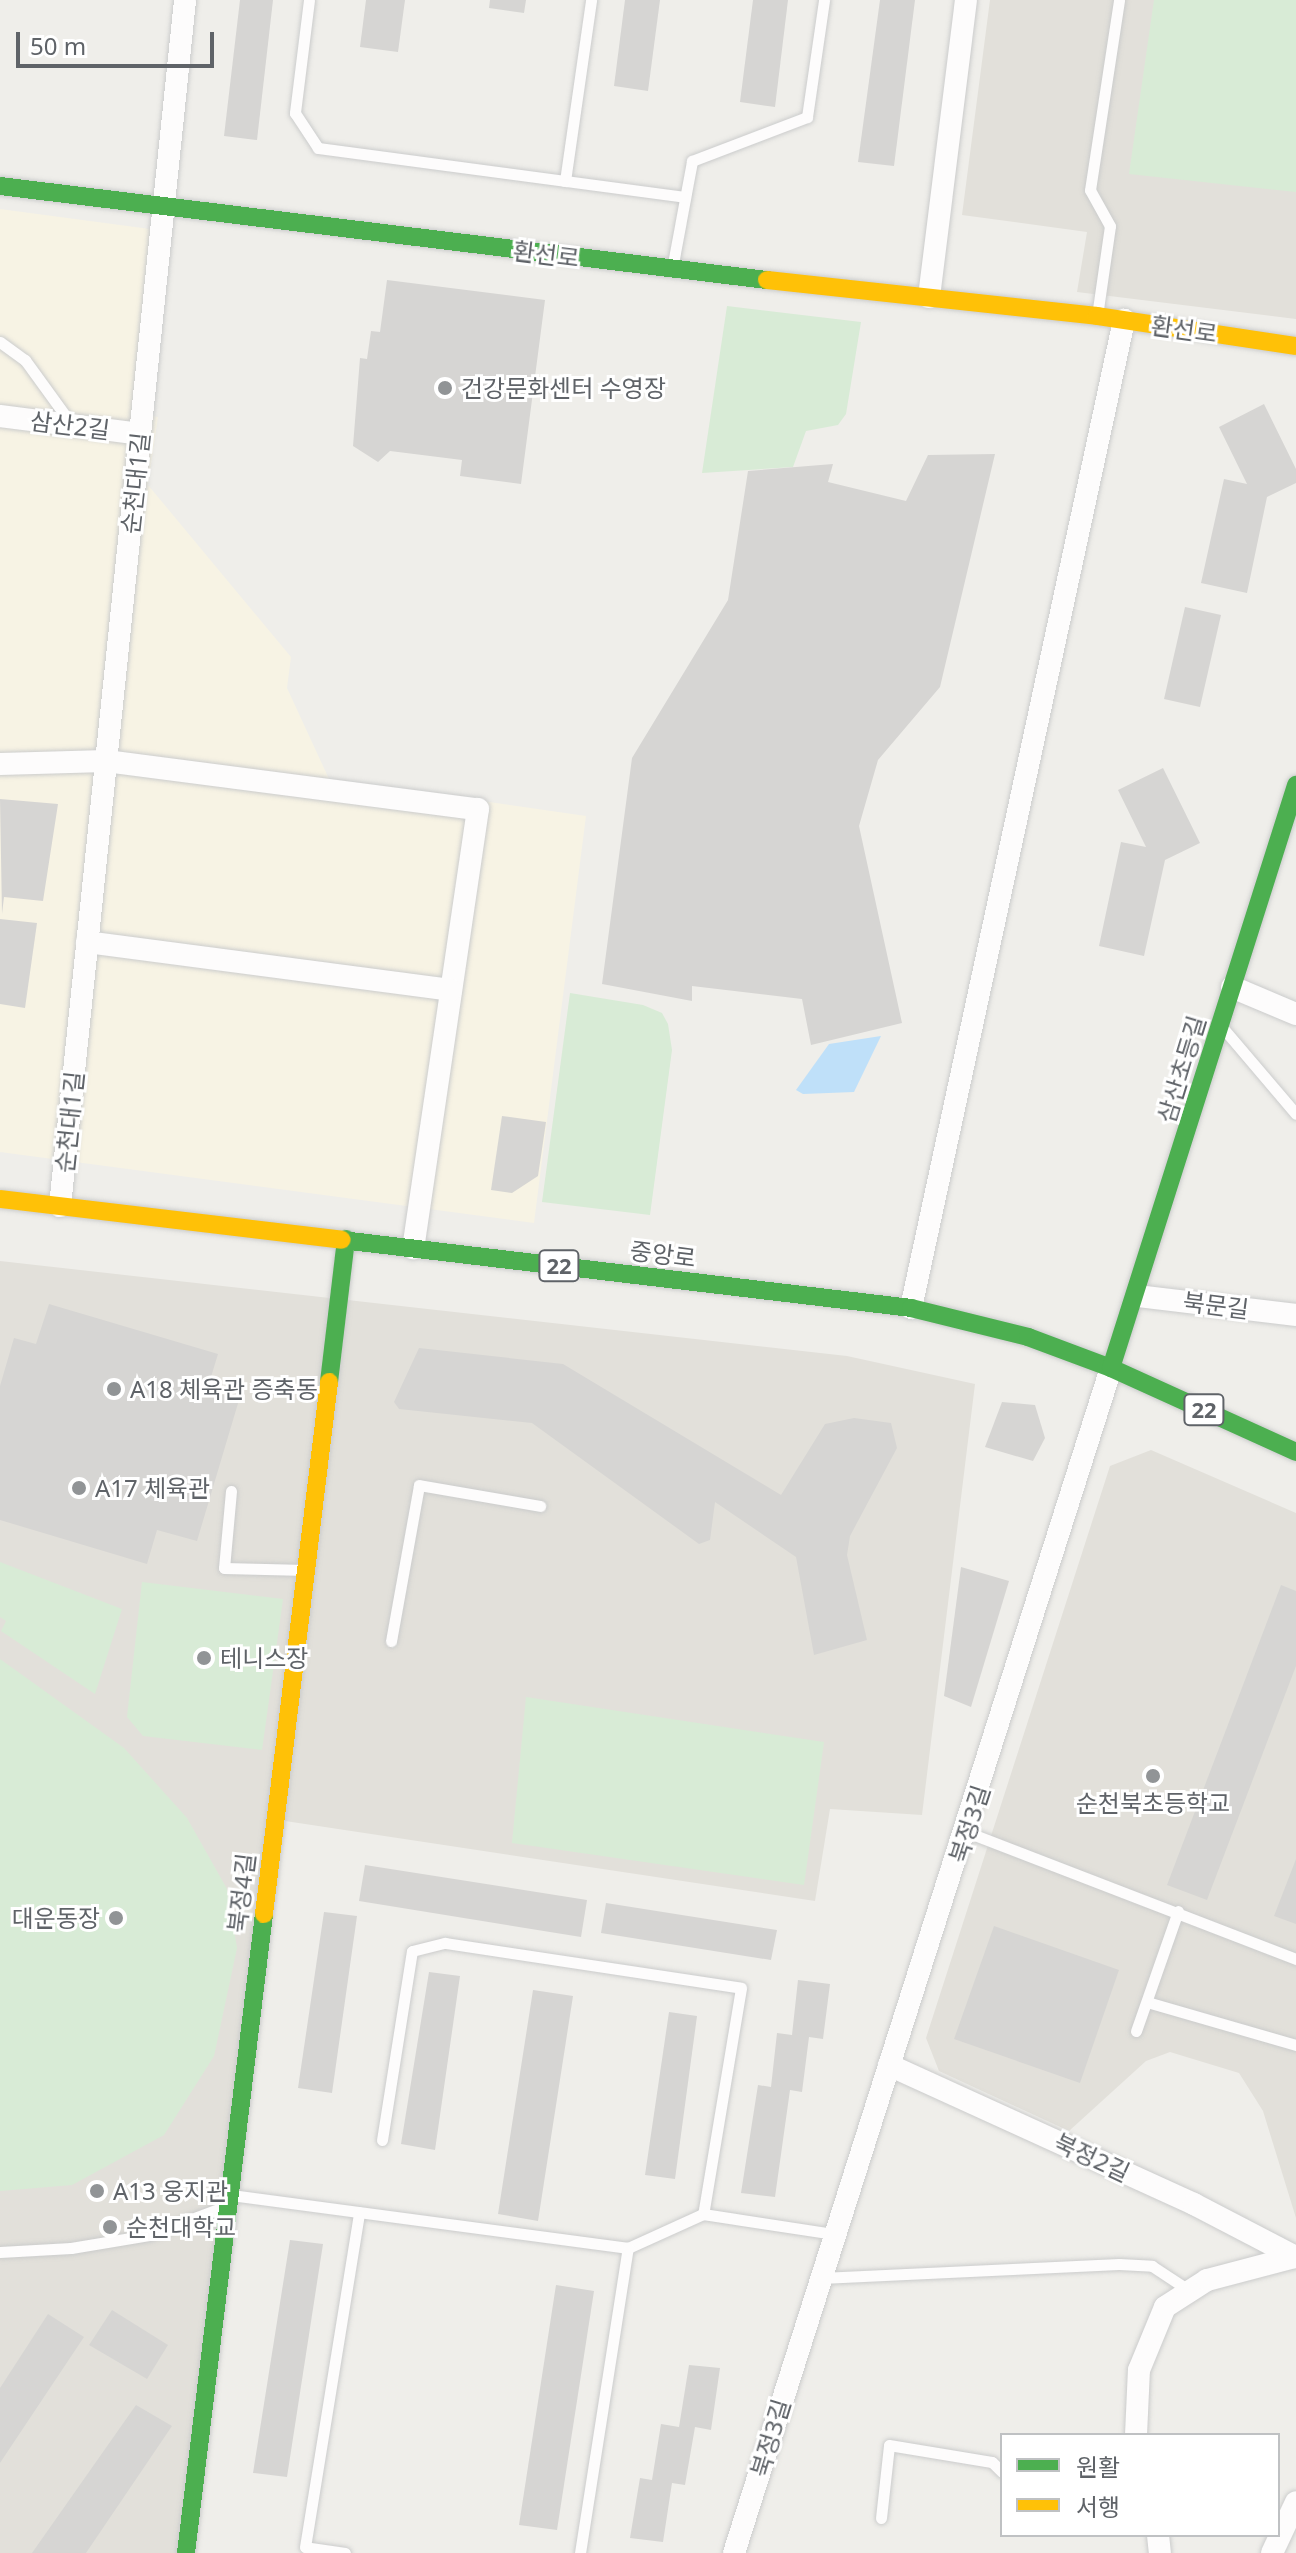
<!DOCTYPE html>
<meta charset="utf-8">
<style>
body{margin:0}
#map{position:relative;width:1296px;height:2553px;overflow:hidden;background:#efeeea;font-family:"Noto Sans","Noto Sans KR",sans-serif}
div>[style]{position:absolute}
.commercial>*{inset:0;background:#f7f3e4}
.education>*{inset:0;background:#e2e0da}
.green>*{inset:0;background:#d8ebd6}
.water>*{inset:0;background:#bfe0f9}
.building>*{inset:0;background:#d6d5d3}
.roads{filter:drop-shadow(0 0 2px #cbcccc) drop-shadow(0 0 2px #cbcccc)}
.lane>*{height:11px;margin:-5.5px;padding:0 5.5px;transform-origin:5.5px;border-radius:5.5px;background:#fdfcfc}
.street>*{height:22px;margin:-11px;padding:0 11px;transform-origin:11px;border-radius:11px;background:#fdfcfc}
.fast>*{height:18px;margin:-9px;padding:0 9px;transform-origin:9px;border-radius:9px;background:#4caf50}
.slow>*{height:18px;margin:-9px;padding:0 9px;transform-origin:9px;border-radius:9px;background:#ffc107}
.dots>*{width:22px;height:22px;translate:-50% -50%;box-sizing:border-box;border:4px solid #fff;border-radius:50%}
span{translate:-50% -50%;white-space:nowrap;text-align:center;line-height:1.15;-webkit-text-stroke:6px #fff;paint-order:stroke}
.shield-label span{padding:2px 6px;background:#fff;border:2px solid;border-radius:6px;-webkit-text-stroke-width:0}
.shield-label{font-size:22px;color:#5f6368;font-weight:700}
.street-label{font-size:24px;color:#5f6368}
.poi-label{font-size:24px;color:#5f6368}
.left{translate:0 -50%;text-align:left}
.right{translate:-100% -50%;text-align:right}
.legend{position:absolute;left:1000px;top:2433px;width:280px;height:104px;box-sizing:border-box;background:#fff;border:2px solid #bfc1c3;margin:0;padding:10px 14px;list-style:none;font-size:24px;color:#5f6368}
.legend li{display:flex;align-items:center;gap:16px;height:40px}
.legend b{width:40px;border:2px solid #bfc1c3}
.scale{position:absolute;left:16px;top:32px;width:198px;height:36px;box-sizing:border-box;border:4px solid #5f6368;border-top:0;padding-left:10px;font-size:24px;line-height:28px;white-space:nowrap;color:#5f6368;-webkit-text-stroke:6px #fff;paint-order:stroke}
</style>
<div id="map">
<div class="commercial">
<div style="clip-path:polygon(0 209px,165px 231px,142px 414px,158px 417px,148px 485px,291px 657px,287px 688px,329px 779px,586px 816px,534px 1223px,0 1152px)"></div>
</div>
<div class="education">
<div style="clip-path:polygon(990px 0,1296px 0,1296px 319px,1077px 292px,1087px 232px,962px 215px)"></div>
<div style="clip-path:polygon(0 1261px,847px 1356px,975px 1384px,922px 1815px,830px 1809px,815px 1901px,272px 1819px,177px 2553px,0 2553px)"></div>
<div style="clip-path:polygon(1151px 1450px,1296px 1513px,1296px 2218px,1263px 2111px,1239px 2073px,1170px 2052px,1146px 2061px,1069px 2131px,939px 2071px,926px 2038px,1110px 1466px)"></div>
</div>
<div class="green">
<div style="clip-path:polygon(1154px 0,1296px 0,1296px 192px,1129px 174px)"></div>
<div style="clip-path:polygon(727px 306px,861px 322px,846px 414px,838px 425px,806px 431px,793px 467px,702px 473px)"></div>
<div style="clip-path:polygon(570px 993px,643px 1005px,662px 1013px,668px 1024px,672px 1050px,650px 1215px,542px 1202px)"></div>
<div style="clip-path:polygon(0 1562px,122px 1609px,95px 1694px,1px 1631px,6px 1621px,0 1617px)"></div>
<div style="clip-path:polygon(142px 1582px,283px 1599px,262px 1750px,143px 1736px,127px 1717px)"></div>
<div style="clip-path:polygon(0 1659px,124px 1748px,187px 1818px,227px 1889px,237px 1948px,214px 2056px,164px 2135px,72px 2185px,0 2191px)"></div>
<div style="clip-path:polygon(526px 1697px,824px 1742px,804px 1885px,512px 1843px)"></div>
</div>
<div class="water">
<div style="clip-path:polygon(881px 1036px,854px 1092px,803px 1094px,796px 1090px,829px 1044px)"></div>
</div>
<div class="building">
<div style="clip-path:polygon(240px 0,273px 0,257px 140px,224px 136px)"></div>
<div style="clip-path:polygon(366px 0,405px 0,398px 52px,360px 47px)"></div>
<div style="clip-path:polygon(490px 0,526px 0,524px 13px,489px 8px)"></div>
<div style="clip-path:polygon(625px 0,660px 0,648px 91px,614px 86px)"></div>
<div style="clip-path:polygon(753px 0,788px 0,775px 107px,740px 102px)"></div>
<div style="clip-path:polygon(880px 0,915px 0,894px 166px,858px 162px)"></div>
<div style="clip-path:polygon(387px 280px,545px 300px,521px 484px,460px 476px,462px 460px,390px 451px,378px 462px,353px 446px,360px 358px,367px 359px,371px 331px,380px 332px)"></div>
<div style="clip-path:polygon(1264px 404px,1296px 469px,1296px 483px,1267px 497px,1247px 593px,1201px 583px,1224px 479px,1247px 484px,1219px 427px)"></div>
<div style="clip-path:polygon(995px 454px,940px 687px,878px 760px,859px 826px,902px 1023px,811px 1045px,802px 999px,692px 986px,692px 1001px,602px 984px,632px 758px,728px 600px,748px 471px,833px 464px,828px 482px,906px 501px,928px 455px)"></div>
<div style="clip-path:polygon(1185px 607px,1221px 615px,1200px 707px,1164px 699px)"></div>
<div style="clip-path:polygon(1163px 768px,1200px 843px,1165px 860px,1144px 956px,1099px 946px,1121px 842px,1146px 847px,1118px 790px)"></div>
<div style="clip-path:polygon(0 799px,58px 804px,43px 901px,4px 897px,2px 914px)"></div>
<div style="clip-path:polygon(0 919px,37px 923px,25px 1008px,0 1004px)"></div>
<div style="clip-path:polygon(502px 1116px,546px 1122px,538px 1176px,512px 1193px,491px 1190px)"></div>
<div style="clip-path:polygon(49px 1304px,218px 1354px,207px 1390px,239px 1400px,197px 1541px,157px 1530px,147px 1564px,0 1520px,0 1386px,14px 1338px,36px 1344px)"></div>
<div style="clip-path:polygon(419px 1348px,563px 1364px,781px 1495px,825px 1424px,854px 1418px,891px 1423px,897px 1448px,850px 1536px,847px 1555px,867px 1640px,814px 1655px,796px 1557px,715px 1502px,710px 1540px,699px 1544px,532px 1423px,399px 1409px,394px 1402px)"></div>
<div style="clip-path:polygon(1002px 1402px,1035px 1405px,1045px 1438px,1033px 1461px,985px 1447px)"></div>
<div style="clip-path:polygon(961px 1567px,1009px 1581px,971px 1707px,944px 1696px)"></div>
<div style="clip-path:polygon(1281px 1585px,1296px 1591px,1296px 1666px,1207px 1900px,1167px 1885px)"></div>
<div style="clip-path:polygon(1296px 1859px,1296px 1924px,1274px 1916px)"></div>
<div style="clip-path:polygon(365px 1865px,587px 1900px,581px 1937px,359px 1901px)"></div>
<div style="clip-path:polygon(606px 1903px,777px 1930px,771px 1960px,601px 1933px)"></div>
<div style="clip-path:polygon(324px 1912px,357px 1916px,332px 2093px,298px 2088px)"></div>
<div style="clip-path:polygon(994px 1926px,1119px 1970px,1080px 2083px,954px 2039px)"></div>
<div style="clip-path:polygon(429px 1972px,460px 1976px,435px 2150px,401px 2144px)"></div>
<div style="clip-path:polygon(798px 1980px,830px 1984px,823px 2039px,809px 2037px,802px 2092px,790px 2090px,775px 2197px,741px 2193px,758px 2085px,771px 2087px,777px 2033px,792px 2035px)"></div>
<div style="clip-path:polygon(533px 1990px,573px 1996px,538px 2221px,498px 2214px)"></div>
<div style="clip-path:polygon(669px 2012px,697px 2016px,675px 2179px,645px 2175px)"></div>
<div style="clip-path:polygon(290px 2240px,323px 2244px,287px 2477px,253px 2473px)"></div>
<div style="clip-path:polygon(556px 2285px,594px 2291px,557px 2530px,519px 2525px)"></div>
<div style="clip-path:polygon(112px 2310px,168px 2345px,147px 2379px,89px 2345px)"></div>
<div style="clip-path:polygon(48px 2314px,84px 2337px,0 2463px,0 2388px)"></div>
<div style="clip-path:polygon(689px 2365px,720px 2368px,711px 2430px,695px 2427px,685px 2485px,672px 2483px,663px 2542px,630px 2538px,640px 2478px,652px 2480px,661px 2424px,679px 2427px)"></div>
<div style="clip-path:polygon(136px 2405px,172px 2426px,86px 2553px,32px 2553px)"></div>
</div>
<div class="roads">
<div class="lane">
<div style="left:309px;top:0;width:114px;rotate:97.1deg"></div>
<div style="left:295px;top:113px;width:42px;rotate:56.7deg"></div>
<div style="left:318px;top:148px;width:370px;rotate:7.6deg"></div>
<div style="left:565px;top:181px;width:183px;rotate:-81.8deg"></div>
<div style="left:672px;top:269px;width:110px;rotate:-79.5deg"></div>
<div style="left:692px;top:161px;width:123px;rotate:-20.9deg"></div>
<div style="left:807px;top:117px;width:118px;rotate:-81.7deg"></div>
<div style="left:1097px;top:316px;width:91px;rotate:-81.8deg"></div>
<div style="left:1110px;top:226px;width:41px;rotate:-119.1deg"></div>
<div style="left:1090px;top:190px;width:192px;rotate:-81.3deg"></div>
<div style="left:0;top:342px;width:31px;rotate:36deg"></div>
<div style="left:25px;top:360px;width:80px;rotate:54.1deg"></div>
<div style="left:1222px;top:1027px;width:114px;rotate:49.6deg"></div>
<div style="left:231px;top:1491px;width:77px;rotate:95.2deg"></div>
<div style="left:224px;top:1568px;width:82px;rotate:1.4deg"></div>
<div style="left:391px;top:1641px;width:158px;rotate:-79.8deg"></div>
<div style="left:419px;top:1485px;width:123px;rotate:9.8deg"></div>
<div style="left:967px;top:1832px;width:353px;rotate:21.1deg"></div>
<div style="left:1147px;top:2002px;width:155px;rotate:16.1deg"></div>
<div style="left:1136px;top:2031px;width:127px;rotate:-70.7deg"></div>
<div style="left:382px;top:2140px;width:191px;rotate:-81deg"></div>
<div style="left:412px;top:1951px;width:34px;rotate:-14deg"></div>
<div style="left:445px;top:1943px;width:299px;rotate:8.6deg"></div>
<div style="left:741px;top:1988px;width:229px;rotate:99.5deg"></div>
<div style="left:231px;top:2195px;width:401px;rotate:7.6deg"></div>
<div style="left:628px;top:2248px;width:82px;rotate:-24.4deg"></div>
<div style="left:703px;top:2214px;width:133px;rotate:8.7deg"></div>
<div style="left:0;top:2252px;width:71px;rotate:-3.2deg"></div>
<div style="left:71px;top:2248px;width:79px;rotate:-9.5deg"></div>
<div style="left:149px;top:2235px;width:80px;rotate:-20.5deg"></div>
<div style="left:821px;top:2278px;width:298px;rotate:-2.7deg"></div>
<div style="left:1119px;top:2264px;width:33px;rotate:3deg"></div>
<div style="left:1152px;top:2266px;width:42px;rotate:33.3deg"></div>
<div style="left:881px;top:2518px;width:73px;rotate:-83.7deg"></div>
<div style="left:889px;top:2445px;width:104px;rotate:9.4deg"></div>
<div style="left:992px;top:2462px;width:14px;rotate:45deg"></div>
<div style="left:345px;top:2553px;width:40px;rotate:-171.5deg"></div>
<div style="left:305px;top:2547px;width:339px;rotate:-80.8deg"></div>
<div style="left:580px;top:2553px;width:309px;rotate:-81.1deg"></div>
</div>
<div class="street">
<div style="left:929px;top:297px;width:299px;rotate:-82.9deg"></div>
<div style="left:0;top:416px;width:141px;rotate:7.3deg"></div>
<div style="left:0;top:764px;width:106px;rotate:-1.6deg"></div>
<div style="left:106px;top:761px;width:375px;rotate:7.4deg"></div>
<div style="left:478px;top:809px;width:444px;rotate:98.4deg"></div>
<div style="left:87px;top:942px;width:367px;rotate:7.5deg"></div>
<div style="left:1232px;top:987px;width:69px;rotate:22.9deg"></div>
<div style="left:60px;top:1206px;width:1212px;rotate:-84.08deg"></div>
<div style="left:1137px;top:1296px;width:160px;rotate:6.8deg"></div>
<div style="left:911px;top:1308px;width:1011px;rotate:-77.83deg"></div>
<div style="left:889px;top:2065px;width:335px;rotate:24.5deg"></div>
<div style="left:1194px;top:2204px;width:115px;rotate:27.5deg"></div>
<div style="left:1136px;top:2435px;width:65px;rotate:-87.4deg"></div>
<div style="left:1139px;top:2370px;width:68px;rotate:-67.6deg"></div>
<div style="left:1165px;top:2307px;width:50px;rotate:-32.7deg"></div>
<div style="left:1207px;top:2280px;width:87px;rotate:-14.7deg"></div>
<div style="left:1158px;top:2535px;width:18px;rotate:84deg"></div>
<div style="left:734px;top:2553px;width:1244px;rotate:-72.35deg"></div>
<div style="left:1272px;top:2553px;width:56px;rotate:-64.8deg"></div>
</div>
<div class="fast">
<div style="left:0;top:186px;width:773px;rotate:6.99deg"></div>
<div style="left:342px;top:1240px;width:573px;rotate:6.81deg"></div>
<div style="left:911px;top:1308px;width:121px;rotate:13.9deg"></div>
<div style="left:1028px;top:1337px;width:89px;rotate:20.5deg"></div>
<div style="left:1111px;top:1368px;width:203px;rotate:24.4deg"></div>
<div style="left:1111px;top:1368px;width:612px;rotate:-72.39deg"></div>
<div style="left:329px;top:1382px;width:144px;rotate:-83.2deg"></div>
<div style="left:186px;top:2553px;width:644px;rotate:-83.04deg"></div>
</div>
<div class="slow">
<div style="left:767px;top:280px;width:332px;rotate:6.2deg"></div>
<div style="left:1097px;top:316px;width:201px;rotate:8.6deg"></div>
<div style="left:0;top:1199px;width:344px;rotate:6.8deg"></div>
<div style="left:264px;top:1914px;width:536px;rotate:-83.03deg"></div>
</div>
</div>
<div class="dots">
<div style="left:445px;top:388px;background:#919496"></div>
<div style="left:114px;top:1389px;background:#919496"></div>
<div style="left:79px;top:1488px;background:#919496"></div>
<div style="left:204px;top:1658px;background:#919496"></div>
<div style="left:1153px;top:1776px;background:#919496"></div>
<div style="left:116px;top:1918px;background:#919496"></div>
<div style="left:97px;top:2191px;background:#919496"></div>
<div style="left:110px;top:2227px;background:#919496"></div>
</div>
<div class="shield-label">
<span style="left:559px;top:1266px">22</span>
<span style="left:1204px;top:1410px">22</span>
</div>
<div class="street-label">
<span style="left:546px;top:254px;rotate:7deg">환선로</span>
<span style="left:1184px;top:329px;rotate:8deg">환선로</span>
<span style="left:70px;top:425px;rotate:7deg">삼산2길</span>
<span style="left:135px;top:483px;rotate:-84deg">순천대1길</span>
<span style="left:1181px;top:1069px;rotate:-73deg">삼산초등길</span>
<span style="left:69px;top:1122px;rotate:-84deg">순천대1길</span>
<span style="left:663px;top:1254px;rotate:7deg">중앙로</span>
<span style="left:1216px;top:1305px;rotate:7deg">북문길</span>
<span style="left:969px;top:1824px;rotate:-72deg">북정3길</span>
<span style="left:241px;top:1893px;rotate:-83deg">북정4길</span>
<span style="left:1092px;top:2157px;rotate:25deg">북정2길</span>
<span style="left:770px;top:2438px;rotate:-73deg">북정3길</span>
</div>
<div class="poi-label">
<span class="left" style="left:461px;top:388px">건강문화센터 수영장</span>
<span class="left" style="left:130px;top:1389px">A18 체육관 증축동</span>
<span class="left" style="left:95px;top:1488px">A17 체육관</span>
<span class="left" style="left:220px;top:1658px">테니스장</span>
<span style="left:1153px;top:1803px">순천북초등학교</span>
<span class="right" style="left:100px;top:1918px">대운동장</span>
<span class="left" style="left:113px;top:2191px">A13 웅지관</span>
<span class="left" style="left:126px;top:2227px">순천대학교</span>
</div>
<ul class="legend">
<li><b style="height:10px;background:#4caf50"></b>원활</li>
<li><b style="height:10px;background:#ffc107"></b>서행</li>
</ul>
<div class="scale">50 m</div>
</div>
